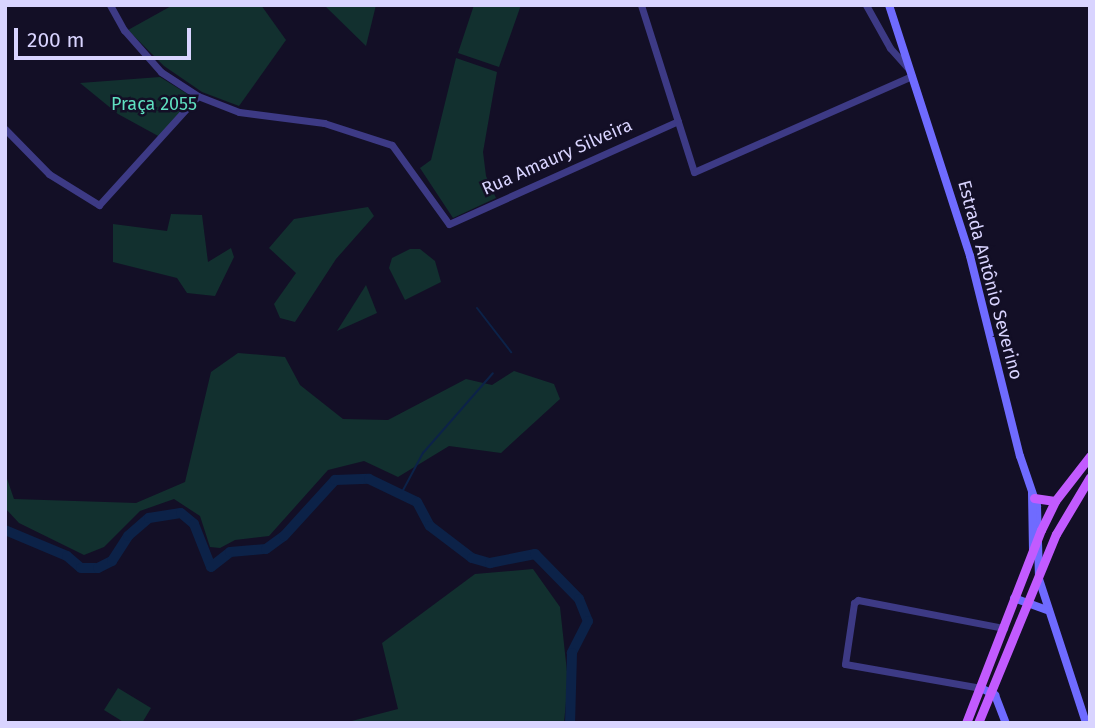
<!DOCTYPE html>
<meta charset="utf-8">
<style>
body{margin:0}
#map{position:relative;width:1095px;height:728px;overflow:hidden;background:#130f26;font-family:"Fira Sans",sans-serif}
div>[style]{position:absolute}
.green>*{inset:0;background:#12302f}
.stream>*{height:2px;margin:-1px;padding:0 1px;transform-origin:1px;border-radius:1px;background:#0c2248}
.river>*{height:10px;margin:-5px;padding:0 5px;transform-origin:5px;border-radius:5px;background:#0c2248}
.tertiary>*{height:7px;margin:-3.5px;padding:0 3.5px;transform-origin:3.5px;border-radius:3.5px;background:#3d3a85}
.secondary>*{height:8px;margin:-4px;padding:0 4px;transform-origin:4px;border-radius:4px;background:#6f6bff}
.primary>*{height:9px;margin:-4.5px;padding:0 4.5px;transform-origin:4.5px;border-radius:4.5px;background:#c25bff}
span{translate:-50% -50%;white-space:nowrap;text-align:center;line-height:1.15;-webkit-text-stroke:5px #130f26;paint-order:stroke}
.park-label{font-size:18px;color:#5fe0c0}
.street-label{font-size:18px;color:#d9d4ff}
.frame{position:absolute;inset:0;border:7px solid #d9d4ff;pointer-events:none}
.scale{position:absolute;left:14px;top:28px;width:177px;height:32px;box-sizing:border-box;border:4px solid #d9d4ff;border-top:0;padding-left:9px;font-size:21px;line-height:24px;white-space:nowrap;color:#d9d4ff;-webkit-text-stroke:5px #130f26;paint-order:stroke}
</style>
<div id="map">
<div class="green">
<div style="clip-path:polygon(173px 5px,261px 5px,286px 40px,239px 106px,202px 92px,164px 66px,128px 30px)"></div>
<div style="clip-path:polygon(324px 5px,376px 5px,366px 46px)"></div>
<div style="clip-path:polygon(474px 5px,521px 5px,499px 67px,458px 53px)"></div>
<div style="clip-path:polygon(456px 58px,497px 72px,483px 152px,486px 176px,496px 198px,453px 218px,420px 168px,431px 160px)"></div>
<div style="clip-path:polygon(160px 77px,194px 98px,160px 137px,118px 114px,80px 83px)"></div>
<div style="clip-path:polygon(368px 207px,374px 216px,336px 259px,295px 322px,280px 318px,274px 304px,296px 273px,269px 248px,294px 219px)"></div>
<div style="clip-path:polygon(171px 214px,202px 215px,208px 262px,231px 248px,234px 257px,215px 296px,187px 293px,177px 278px,113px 262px,113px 224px,167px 231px)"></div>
<div style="clip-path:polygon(410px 249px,420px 249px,435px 261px,441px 282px,405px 300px,389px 268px,392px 258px)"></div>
<div style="clip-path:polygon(366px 285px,377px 313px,337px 331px)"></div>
<div style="clip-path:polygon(238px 353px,285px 357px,300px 385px,343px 419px,388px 420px,466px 379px,492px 385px,514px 371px,554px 384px,560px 399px,501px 453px,449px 446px,398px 477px,364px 461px,328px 470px,269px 536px,235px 540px,220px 548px,210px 547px,200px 516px,174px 499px,140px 511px,104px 547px,84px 555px,19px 523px,5px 508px,5px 473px,14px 499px,136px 503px,185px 482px,211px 372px)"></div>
<div style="clip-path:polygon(533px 569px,560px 607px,568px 681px,564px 723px,344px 723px,398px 709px,382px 643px,475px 574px)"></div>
<div style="clip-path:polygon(118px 688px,151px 708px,142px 723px,125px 723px,104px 710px)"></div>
</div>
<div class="stream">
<div style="left:477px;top:308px;width:56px;rotate:52.3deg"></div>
<div style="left:401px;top:494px;width:47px;rotate:-61.8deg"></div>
<div style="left:423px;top:453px;width:106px;rotate:-48.8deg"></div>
</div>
<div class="river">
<div style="left:5px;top:530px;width:67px;rotate:22.8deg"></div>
<div style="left:67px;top:556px;width:18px;rotate:41deg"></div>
<div style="left:81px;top:568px;width:17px"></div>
<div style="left:98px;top:568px;width:16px;rotate:-27deg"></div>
<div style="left:112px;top:561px;width:30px;rotate:-57deg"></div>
<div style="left:128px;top:536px;width:28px;rotate:-41deg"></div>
<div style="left:149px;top:518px;width:32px;rotate:-9deg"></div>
<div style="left:181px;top:513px;width:17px;rotate:40deg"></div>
<div style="left:194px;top:524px;width:46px;rotate:68.4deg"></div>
<div style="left:211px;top:567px;width:24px;rotate:-38deg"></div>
<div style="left:230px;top:552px;width:36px;rotate:-5deg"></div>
<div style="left:266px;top:549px;width:22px;rotate:-36deg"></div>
<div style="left:284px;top:536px;width:76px;rotate:-47.7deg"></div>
<div style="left:335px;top:480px;width:34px;rotate:-2deg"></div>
<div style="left:369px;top:479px;width:53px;rotate:25.6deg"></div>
<div style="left:417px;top:502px;width:27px;rotate:62deg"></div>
<div style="left:430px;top:526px;width:53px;rotate:37.3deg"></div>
<div style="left:472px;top:558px;width:19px;rotate:16deg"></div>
<div style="left:490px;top:563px;width:46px;rotate:-11.3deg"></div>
<div style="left:535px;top:554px;width:63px;rotate:45.6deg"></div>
<div style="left:579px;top:599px;width:24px;rotate:68deg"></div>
<div style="left:588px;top:621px;width:36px;rotate:117deg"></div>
<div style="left:572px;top:653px;width:70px;rotate:91.6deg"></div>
</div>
<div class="tertiary">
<div style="left:110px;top:5px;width:29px;rotate:61deg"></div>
<div style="left:124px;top:30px;width:56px;rotate:48.6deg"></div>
<div style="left:161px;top:72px;width:44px;rotate:33deg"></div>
<div style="left:198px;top:96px;width:44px;rotate:21.3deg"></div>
<div style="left:239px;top:112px;width:86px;rotate:7.4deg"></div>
<div style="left:324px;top:123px;width:71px;rotate:17.9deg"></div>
<div style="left:392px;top:145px;width:97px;rotate:54.2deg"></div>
<div style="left:449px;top:224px;width:251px;rotate:-24.2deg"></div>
<div style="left:641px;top:5px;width:175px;rotate:72.4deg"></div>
<div style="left:694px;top:172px;width:238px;rotate:-23.8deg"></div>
<div style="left:866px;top:5px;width:49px;rotate:60.8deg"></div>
<div style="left:890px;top:48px;width:27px;rotate:48deg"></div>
<div style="left:5px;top:129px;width:63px;rotate:45.6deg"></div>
<div style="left:49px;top:174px;width:59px;rotate:31.8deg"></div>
<div style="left:99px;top:205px;width:147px;rotate:-47.8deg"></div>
<div style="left:981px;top:688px;width:138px;rotate:-170deg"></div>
<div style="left:845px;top:664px;width:62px;rotate:-81.6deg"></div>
<div style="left:854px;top:603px;width:5px;rotate:-37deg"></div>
<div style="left:858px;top:600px;width:149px;rotate:10.9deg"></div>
</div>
<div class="secondary">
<div style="left:889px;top:5px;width:264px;rotate:72.1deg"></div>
<div style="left:970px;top:256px;width:206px;rotate:76deg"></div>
<div style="left:1020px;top:456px;width:53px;rotate:71.2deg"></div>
<div style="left:1037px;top:506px;width:73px;rotate:88.4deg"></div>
<div style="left:1039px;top:579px;width:151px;rotate:71.9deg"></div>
<div style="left:1032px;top:493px;width:59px;rotate:89deg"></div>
<div style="left:1014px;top:598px;width:35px;rotate:20deg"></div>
<div style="left:981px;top:688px;width:16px;rotate:27deg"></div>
<div style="left:995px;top:695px;width:30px;rotate:69deg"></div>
</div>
<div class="primary">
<div style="left:1034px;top:498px;width:21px;rotate:8deg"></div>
<div style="left:966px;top:723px;width:207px;rotate:-68.8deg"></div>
<div style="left:1041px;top:530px;width:32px;rotate:-64deg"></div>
<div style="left:1055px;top:501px;width:57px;rotate:-52.1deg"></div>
<div style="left:978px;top:723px;width:204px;rotate:-67.6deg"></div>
<div style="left:1056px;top:534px;width:66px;rotate:-59.2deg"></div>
</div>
<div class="park-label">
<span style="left:154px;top:104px">Praça 2055</span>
</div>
<div class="street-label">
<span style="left:557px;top:157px;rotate:-24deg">Rua Amaury Silveira</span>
<span style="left:990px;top:280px;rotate:75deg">Estrada Antônio Severino</span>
</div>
<div class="frame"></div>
<div class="scale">200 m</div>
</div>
